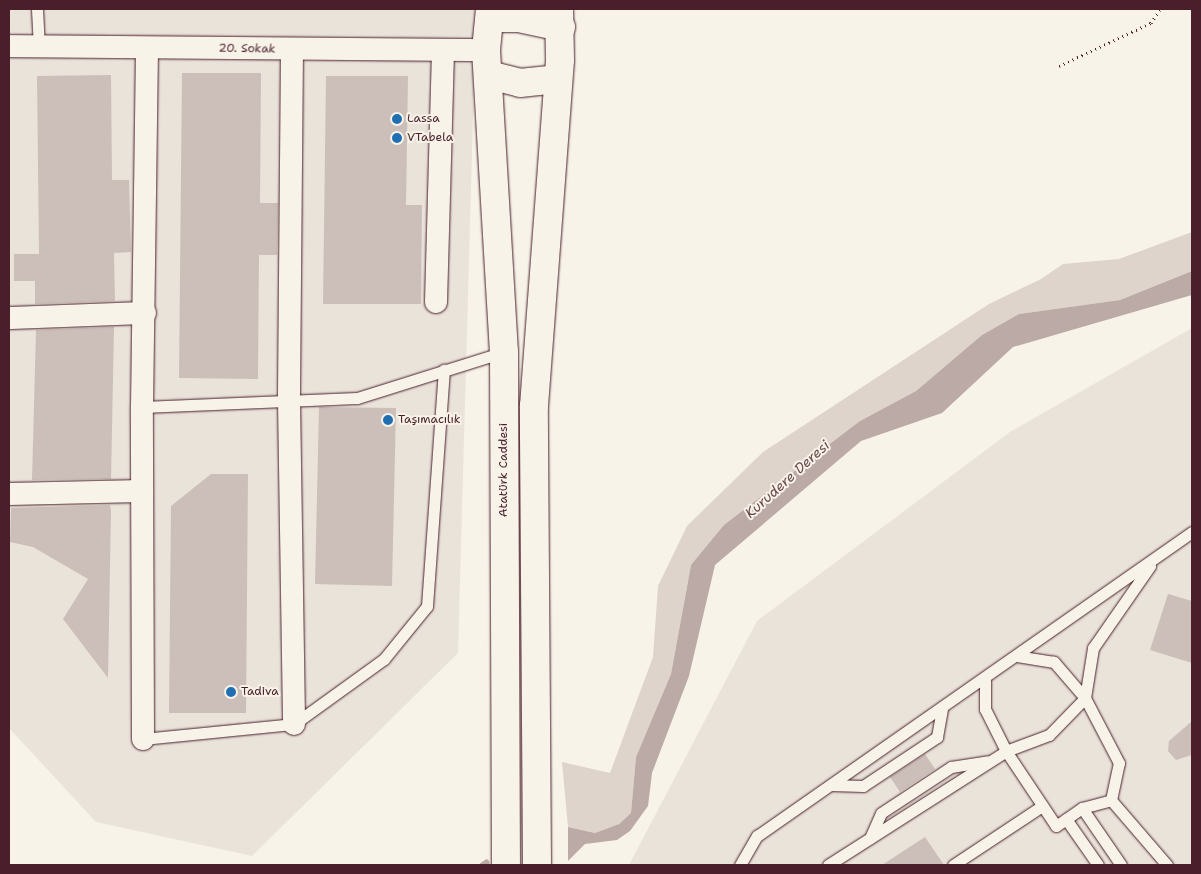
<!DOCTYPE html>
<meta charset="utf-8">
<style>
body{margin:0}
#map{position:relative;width:1201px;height:874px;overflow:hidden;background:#f7f3e8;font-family:"Shantell Sans",sans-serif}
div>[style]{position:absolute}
.built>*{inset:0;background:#eae3da}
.green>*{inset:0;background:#ded4cc}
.water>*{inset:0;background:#bcaaa7}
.stream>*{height:5.5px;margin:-2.75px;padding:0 2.75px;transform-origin:2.75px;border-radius:2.75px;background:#bcaaa7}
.building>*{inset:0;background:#ccbfb9}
.path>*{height:3px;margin-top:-1.5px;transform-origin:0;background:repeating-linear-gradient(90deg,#4a1f2b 0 1px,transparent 0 5px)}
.roads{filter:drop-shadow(0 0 1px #4a1f2b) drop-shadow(0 0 1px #4a1f2b)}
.service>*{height:11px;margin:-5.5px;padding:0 5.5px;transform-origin:5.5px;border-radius:5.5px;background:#f7f3e8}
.minor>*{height:22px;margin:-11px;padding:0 11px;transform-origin:11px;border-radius:11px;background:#f7f3e8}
.primary>*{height:28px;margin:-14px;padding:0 14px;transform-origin:14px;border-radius:14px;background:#f7f3e8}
.dots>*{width:14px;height:14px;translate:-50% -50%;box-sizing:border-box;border:2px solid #f7f3e8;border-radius:50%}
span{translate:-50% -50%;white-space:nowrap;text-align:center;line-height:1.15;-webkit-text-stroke:4px #f7f3e8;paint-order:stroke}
.street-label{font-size:12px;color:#4a1f2b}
.poi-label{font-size:12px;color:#4a1f2b}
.left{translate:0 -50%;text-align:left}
.water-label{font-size:14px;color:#6c4950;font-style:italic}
.frame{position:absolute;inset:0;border:10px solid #4a1f2b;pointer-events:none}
</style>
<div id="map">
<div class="built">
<div style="clip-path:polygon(9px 9px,476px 9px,458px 653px,252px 856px,96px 822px,9px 728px)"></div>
<div style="clip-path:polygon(1192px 328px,1192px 865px,629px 865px,757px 621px,1010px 432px)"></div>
</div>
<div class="green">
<div style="clip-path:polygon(1192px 232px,1192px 271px,1120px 300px,1019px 314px,982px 335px,916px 391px,860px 421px,691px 565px,671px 674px,636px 757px,631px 813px,619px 824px,595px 833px,568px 827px,562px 762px,610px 773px,653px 657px,658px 586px,687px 526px,763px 452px,989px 304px,1041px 279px,1063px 264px,1119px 259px)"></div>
</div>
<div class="water">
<div style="clip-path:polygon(1192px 271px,1192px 295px,1013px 347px,942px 413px,861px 441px,715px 565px,689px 676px,652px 773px,648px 806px,630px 831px,617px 840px,585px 844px,568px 861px,568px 827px,595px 833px,619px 824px,631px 813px,636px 757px,671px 674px,691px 565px,724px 525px,860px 421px,916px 391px,982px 335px,1019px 314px,1120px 300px)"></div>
</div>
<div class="stream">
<div style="left:483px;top:865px;width:4px;rotate:-34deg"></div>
</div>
<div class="building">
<div style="clip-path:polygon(182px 73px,261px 73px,260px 203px,278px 203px,277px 255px,259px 255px,258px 379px,179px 378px)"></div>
<div style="clip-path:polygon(111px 75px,112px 180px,129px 180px,131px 252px,114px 253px,115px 301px,35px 304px,35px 281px,14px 281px,14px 254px,39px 254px,37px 76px)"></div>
<div style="clip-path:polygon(326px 76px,408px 76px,406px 205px,422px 205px,421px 304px,323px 304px)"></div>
<div style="clip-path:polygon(114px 327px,111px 479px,32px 480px,36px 330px)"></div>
<div style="clip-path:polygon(319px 407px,396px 408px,392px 586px,315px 584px)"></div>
<div style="clip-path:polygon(211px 474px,248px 474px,246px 713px,169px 713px,171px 506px)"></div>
<div style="clip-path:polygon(110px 505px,111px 510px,108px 678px,63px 619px,88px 579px,33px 547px,10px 542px,11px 508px)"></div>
<div style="clip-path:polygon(1168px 594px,1192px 601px,1192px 663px,1150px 650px)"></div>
<div style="clip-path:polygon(1192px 721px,1192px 755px,1176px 760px,1168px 751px,1169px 741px)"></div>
<div style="clip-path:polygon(925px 754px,935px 769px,900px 792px,890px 777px)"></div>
<div style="clip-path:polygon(925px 837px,944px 865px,882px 865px)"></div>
</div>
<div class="path">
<div style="left:1059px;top:66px;width:102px;rotate:-25.1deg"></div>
<div style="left:1151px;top:23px;width:17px;rotate:-57deg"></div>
</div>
<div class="roads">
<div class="service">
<div style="left:37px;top:9px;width:37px;rotate:87deg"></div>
<div style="left:142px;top:407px;width:215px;rotate:-2.4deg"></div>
<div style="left:357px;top:398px;width:154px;rotate:-17.4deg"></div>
<div style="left:985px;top:678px;width:31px;rotate:90deg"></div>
<div style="left:985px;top:709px;width:47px;rotate:63.4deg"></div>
<div style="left:1006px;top:751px;width:90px;rotate:56.3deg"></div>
<div style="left:1056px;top:826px;width:32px;rotate:-35deg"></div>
<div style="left:1082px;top:808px;width:30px;rotate:-15deg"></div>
<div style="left:1111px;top:800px;width:38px;rotate:-78deg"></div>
<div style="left:1119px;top:763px;width:73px;rotate:-117.6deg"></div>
<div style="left:1085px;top:698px;width:48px;rotate:-130.7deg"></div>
<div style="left:1054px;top:662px;width:39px;rotate:-171deg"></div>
<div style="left:143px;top:739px;width:152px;rotate:-5.7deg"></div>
<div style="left:294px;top:724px;width:111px;rotate:-35.8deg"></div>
<div style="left:384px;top:659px;width:68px;rotate:-50.9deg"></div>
<div style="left:427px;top:606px;width:237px;rotate:-85.9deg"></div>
<div style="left:831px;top:785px;width:32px;rotate:2deg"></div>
<div style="left:863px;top:786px;width:89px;rotate:-33.5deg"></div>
<div style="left:937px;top:737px;width:29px;rotate:-80deg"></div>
<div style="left:1111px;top:800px;width:86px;rotate:49.3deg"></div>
<div style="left:1082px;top:808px;width:69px;rotate:55.6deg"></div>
<div style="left:1066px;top:819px;width:56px;rotate:55.2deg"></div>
<div style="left:870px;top:838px;width:27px;rotate:-66deg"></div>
<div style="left:881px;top:813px;width:84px;rotate:-33.3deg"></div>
<div style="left:951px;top:767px;width:36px;rotate:-9deg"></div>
<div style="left:740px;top:865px;width:34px;rotate:-60deg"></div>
<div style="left:757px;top:836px;width:531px;rotate:-34.95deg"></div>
<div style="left:828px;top:865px;width:211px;rotate:-32.6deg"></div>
<div style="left:1006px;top:751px;width:46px;rotate:-20.4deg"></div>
<div style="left:1049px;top:735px;width:52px;rotate:-45.8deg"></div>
<div style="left:1085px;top:698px;width:51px;rotate:-80.9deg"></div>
<div style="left:1093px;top:648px;width:100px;rotate:-55.2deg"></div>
<div style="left:953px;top:865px;width:107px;rotate:-33.5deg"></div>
</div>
<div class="minor">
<div style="left:9px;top:46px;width:477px;rotate:0.5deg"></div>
<div style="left:292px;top:49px;width:352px;rotate:90.5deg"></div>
<div style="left:289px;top:401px;width:323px;rotate:89.1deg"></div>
<div style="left:436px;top:302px;width:251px;rotate:-88.4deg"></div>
<div style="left:9px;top:318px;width:136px;rotate:-2.1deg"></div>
<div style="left:9px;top:494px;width:133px;rotate:-1.3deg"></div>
<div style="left:143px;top:739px;width:332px;rotate:-90.2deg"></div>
<div style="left:142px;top:407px;width:359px;rotate:-89.2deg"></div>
</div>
<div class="primary">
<div style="left:490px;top:9px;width:41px;rotate:95.6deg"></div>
<div style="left:486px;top:50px;width:303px;rotate:86.6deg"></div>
<div style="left:504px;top:352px;width:513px;rotate:89.78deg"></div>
<div style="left:490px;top:18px;width:29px"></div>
<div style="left:519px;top:18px;width:43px;rotate:12.1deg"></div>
<div style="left:489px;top:75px;width:32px;rotate:14deg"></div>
<div style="left:520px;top:83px;width:37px;rotate:-6deg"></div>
<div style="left:537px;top:865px;width:459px;rotate:-90.4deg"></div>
<div style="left:534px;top:406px;width:347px;rotate:-85.7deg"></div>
<div style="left:560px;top:60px;width:51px;rotate:-91.1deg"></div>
</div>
</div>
<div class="dots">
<div style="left:397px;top:119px;background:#1f6fb2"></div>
<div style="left:397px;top:138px;background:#1f6fb2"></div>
<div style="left:388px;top:420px;background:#1f6fb2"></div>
<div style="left:231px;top:692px;background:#1f6fb2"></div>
</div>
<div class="street-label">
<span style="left:247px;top:49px;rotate:1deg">20. Sokak</span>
<span style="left:504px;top:470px;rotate:-90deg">Atatürk Caddesi</span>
</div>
<div class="poi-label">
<span class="left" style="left:407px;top:119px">Lassa</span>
<span class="left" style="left:407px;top:138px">VTabela</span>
<span class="left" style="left:398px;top:420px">Taşımacılık</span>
<span class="left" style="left:241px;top:692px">Tadiva</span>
</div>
<div class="water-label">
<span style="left:787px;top:479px;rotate:-42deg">Kurudere Deresi</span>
</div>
<div class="frame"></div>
</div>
